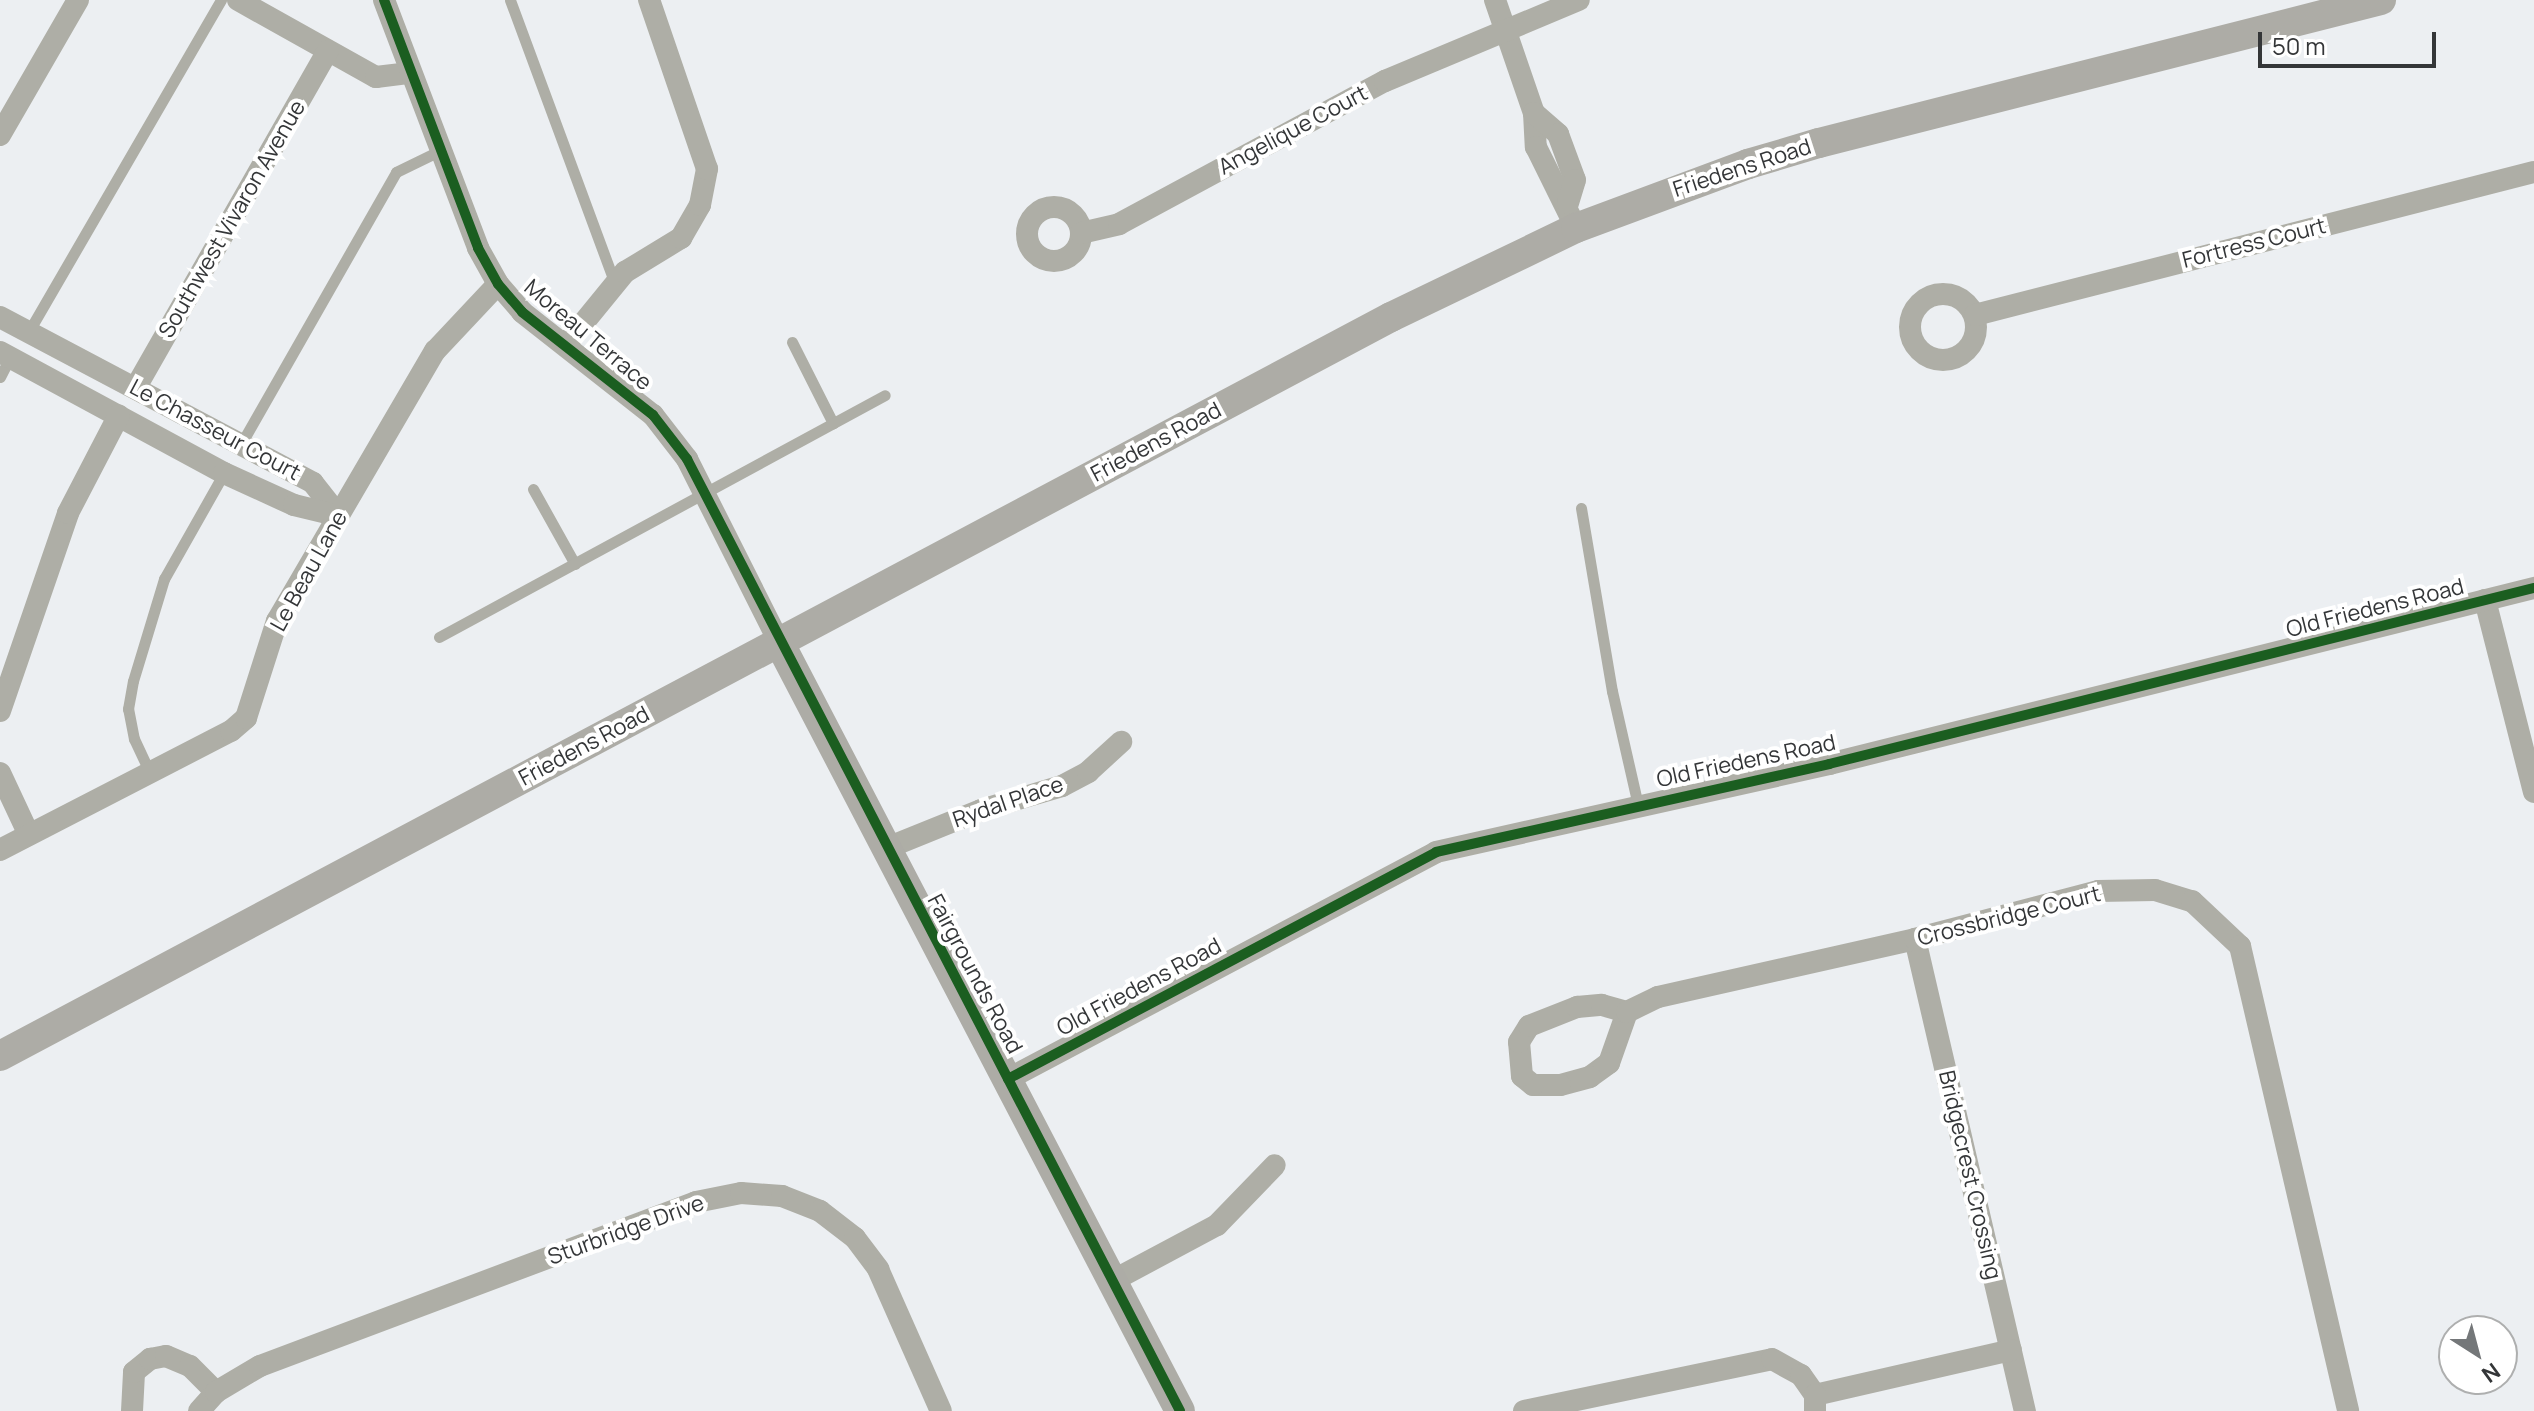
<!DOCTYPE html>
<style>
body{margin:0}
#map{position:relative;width:2534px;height:1411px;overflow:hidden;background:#eceff2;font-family:Manrope,sans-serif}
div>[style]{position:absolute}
.lane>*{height:11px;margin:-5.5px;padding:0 5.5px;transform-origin:5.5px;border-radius:5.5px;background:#aeaea6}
.street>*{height:22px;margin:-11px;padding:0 11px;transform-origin:11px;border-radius:11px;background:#aeaea6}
.street>.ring{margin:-11px;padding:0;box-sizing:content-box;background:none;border:22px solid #aeaea6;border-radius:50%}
.secondary>*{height:30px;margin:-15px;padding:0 15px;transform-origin:15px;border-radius:15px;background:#adaca6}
.cycleway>*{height:10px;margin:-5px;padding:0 5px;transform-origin:5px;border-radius:5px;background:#1b5e20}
span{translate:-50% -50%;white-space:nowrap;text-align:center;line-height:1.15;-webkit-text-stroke:8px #fff;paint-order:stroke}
.street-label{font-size:22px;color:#343638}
.north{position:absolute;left:2438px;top:1315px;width:80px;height:80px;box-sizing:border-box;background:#fff;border:2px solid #aeafaf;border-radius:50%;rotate:144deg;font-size:22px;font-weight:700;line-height:32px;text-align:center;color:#343638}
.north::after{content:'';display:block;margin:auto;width:28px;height:36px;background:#747779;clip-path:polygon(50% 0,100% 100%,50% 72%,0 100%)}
.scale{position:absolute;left:2258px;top:32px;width:178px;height:36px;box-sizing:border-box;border:4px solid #343638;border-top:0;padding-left:10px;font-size:24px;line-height:28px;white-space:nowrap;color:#343638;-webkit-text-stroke:6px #fff;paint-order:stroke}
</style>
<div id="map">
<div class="lane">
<div style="left:510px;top:0;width:303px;rotate:69.7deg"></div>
<div style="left:29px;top:331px;width:383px;rotate:-59.9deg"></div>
<div style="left:792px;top:342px;width:91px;rotate:63.2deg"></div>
<div style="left:0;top:377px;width:22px;rotate:-63deg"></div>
<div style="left:241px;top:444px;width:313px;rotate:-60.3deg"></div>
<div style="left:396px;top:172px;width:48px;rotate:-26deg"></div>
<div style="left:533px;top:489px;width:86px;rotate:60.8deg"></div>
<div style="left:1581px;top:508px;width:186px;rotate:80.4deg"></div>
<div style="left:1612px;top:691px;width:117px;rotate:77.2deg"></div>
<div style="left:439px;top:637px;width:507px;rotate:-28.48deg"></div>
<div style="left:150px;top:773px;width:38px;rotate:-115deg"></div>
<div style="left:134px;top:739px;width:31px;rotate:-101deg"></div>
<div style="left:128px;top:709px;width:28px;rotate:-80deg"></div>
<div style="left:133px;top:681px;width:107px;rotate:-73.1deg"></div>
<div style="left:164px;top:579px;width:122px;rotate:-60.5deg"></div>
</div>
<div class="street">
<div style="left:238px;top:0;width:158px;rotate:29.2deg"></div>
<div style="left:376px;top:77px;width:32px;rotate:-7deg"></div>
<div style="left:384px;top:0;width:265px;rotate:69.2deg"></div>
<div style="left:478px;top:248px;width:41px;rotate:60.9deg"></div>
<div style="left:498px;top:284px;width:37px;rotate:49deg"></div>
<div style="left:522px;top:312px;width:167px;rotate:38.2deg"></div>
<div style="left:653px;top:415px;width:56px;rotate:52.3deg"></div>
<div style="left:687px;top:459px;width:205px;rotate:63.3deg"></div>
<div style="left:1495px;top:0;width:120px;rotate:71deg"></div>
<div style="left:1534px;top:113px;width:34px;rotate:87deg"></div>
<div style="left:1536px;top:147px;width:90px;rotate:63.7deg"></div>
<div style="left:1534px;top:113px;width:32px;rotate:41deg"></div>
<div style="left:1558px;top:134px;width:49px;rotate:69.7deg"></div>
<div style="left:1575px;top:180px;width:24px;rotate:107deg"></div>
<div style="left:0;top:135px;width:156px;rotate:-60deg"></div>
<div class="ring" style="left:1027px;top:207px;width:32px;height:32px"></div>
<div style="left:1081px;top:233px;width:39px;rotate:-13deg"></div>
<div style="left:1119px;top:224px;width:302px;rotate:-28.3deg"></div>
<div style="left:1385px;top:81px;width:210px;rotate:-22.7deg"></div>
<div class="ring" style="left:1910px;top:294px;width:44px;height:44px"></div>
<div style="left:1975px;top:315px;width:577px;rotate:-14.35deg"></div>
<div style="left:0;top:317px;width:354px;rotate:27.9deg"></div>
<div style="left:313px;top:483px;width:42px;rotate:51.8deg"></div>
<div style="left:567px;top:343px;width:92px;rotate:-50.8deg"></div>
<div style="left:625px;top:272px;width:66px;rotate:-31.3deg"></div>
<div style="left:681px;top:238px;width:38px;rotate:-60deg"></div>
<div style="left:700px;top:205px;width:37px;rotate:-79deg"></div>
<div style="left:707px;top:169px;width:179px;rotate:-108.9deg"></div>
<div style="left:0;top:352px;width:255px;rotate:28.4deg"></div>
<div style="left:224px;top:473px;width:77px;rotate:24.6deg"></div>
<div style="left:294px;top:505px;width:46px;rotate:13.7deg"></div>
<div style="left:136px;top:387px;width:387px;rotate:-60.3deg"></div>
<div style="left:2485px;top:600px;width:198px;rotate:75.7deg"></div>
<div style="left:0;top:711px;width:209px;rotate:-71deg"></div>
<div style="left:68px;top:513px;width:110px;rotate:-62.5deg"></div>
<div style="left:0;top:773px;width:68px;rotate:64.9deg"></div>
<div style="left:887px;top:848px;width:101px;rotate:-22deg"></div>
<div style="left:981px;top:810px;width:84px;rotate:-16.5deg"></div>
<div style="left:1062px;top:786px;width:30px;rotate:-28deg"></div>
<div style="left:1088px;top:772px;width:45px;rotate:-42.3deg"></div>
<div style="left:0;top:850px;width:260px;rotate:-27.3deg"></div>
<div style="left:231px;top:731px;width:20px;rotate:-41deg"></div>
<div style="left:246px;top:718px;width:102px;rotate:-72.3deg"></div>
<div style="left:277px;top:621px;width:313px;rotate:-59.7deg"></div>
<div style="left:435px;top:351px;width:92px;rotate:-46.8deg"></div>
<div style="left:1915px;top:939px;width:485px;rotate:76.9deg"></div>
<div style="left:1627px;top:1012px;width:54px;rotate:109.4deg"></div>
<div style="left:1609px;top:1063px;width:24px;rotate:144deg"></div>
<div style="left:1590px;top:1077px;width:31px;rotate:165deg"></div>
<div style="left:1560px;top:1085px;width:27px;rotate:180deg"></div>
<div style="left:1533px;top:1085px;width:14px;rotate:-141deg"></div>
<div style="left:1522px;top:1076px;width:34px;rotate:-95deg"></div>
<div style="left:1519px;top:1042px;width:19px;rotate:-58deg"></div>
<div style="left:1529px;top:1026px;width:52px;rotate:-21.6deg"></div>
<div style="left:1577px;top:1007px;width:25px;rotate:-5deg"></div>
<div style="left:1602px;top:1005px;width:26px;rotate:16deg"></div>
<div style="left:1627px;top:1012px;width:34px;rotate:-26deg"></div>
<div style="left:1658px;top:997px;width:263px;rotate:-12.7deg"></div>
<div style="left:1915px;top:939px;width:189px;rotate:-14.7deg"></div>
<div style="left:2098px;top:891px;width:57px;rotate:-1deg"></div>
<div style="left:2155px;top:890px;width:39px;rotate:17deg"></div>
<div style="left:2192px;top:901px;width:66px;rotate:43.2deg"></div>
<div style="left:2240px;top:946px;width:477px;rotate:76.9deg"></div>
<div style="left:1008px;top:1079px;width:484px;rotate:-27.9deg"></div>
<div style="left:1436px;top:852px;width:403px;rotate:-12.6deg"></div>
<div style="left:1829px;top:764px;width:727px;rotate:-14.02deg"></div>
<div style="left:1114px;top:1280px;width:117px;rotate:-28.1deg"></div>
<div style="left:1217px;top:1225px;width:83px;rotate:-46deg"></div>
<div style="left:1815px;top:1395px;width:201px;rotate:-12.9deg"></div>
<div style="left:132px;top:1411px;width:39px;rotate:-87deg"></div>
<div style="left:134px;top:1372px;width:21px;rotate:-39deg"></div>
<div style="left:150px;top:1359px;width:16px;rotate:-11deg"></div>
<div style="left:166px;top:1356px;width:26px;rotate:23deg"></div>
<div style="left:190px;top:1366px;width:37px;rotate:45deg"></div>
<div style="left:199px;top:1411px;width:25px;rotate:-48deg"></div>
<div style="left:216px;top:1392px;width:51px;rotate:-30.6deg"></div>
<div style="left:260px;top:1366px;width:466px;rotate:-20.6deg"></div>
<div style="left:696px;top:1202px;width:46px;rotate:-11.3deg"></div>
<div style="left:741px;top:1193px;width:41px;rotate:4.2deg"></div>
<div style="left:782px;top:1196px;width:41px;rotate:21.5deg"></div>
<div style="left:820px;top:1211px;width:44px;rotate:37.6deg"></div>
<div style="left:855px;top:1238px;width:39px;rotate:53deg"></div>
<div style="left:878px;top:1269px;width:155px;rotate:66.1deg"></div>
<div style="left:1524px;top:1411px;width:253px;rotate:-11.8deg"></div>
<div style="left:1772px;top:1359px;width:33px;rotate:29deg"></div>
<div style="left:1801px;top:1375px;width:24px;rotate:55deg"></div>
<div style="left:1815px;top:1395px;width:16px;rotate:90deg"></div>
</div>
<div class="secondary">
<div style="left:779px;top:642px;width:867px;rotate:62.46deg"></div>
<div style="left:0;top:1056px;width:1575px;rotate:-27.98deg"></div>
<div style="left:1391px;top:317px;width:205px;rotate:-25.7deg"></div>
<div style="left:1576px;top:228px;width:184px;rotate:-20.4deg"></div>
<div style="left:1748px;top:164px;width:74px;rotate:-16.5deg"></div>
<div style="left:1819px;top:143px;width:580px;rotate:-14.28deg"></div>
</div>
<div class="cycleway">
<div style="left:384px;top:0;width:265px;rotate:69.2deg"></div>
<div style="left:478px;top:248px;width:41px;rotate:60.9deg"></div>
<div style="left:498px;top:284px;width:37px;rotate:49deg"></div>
<div style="left:522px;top:312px;width:167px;rotate:38.2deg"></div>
<div style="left:653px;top:415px;width:56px;rotate:52.3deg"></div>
<div style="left:687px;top:459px;width:1072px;rotate:62.62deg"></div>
<div style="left:1008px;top:1079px;width:484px;rotate:-27.9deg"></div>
<div style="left:1436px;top:852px;width:403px;rotate:-12.6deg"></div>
<div style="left:1829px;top:764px;width:727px;rotate:-14.02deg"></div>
</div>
<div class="street-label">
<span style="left:1293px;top:130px;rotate:-28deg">Angelique Court</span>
<span style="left:1742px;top:168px;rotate:-18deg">Friedens Road</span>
<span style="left:232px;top:219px;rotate:-60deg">Southwest Vivaron Avenue</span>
<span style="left:2254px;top:243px;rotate:-14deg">Fortress Court</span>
<span style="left:588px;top:335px;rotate:40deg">Moreau Terrace</span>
<span style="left:215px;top:430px;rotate:28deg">Le Chasseur Court</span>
<span style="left:1156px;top:442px;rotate:-28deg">Friedens Road</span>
<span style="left:309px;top:571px;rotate:-61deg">Le Beau Lane</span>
<span style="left:2375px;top:608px;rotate:-14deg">Old Friedens Road</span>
<span style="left:584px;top:746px;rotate:-28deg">Friedens Road</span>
<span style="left:1746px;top:761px;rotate:-12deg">Old Friedens Road</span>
<span style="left:1008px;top:802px;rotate:-19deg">Rydal Place</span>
<span style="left:2009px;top:916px;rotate:-14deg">Crossbridge Court</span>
<span style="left:975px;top:974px;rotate:62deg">Fairgrounds Road</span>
<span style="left:1139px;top:987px;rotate:-28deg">Old Friedens Road</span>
<span style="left:1970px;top:1175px;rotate:77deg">Bridgecrest Crossing</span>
<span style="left:626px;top:1230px;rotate:-20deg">Sturbridge Drive</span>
</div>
<div class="north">N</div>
<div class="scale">50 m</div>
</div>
